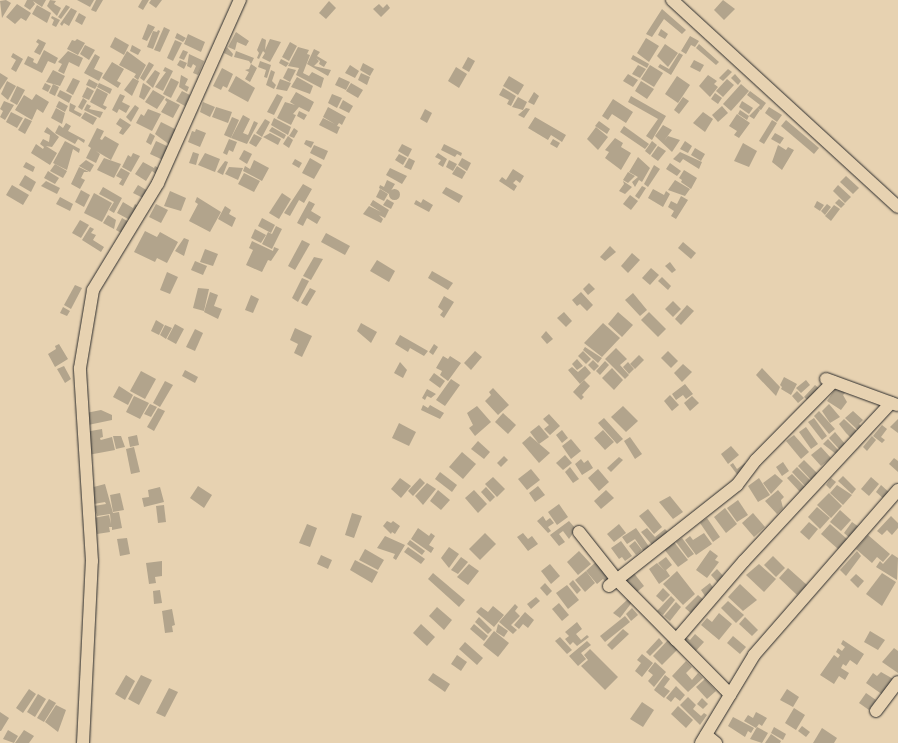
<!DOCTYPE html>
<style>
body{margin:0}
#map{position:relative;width:898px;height:743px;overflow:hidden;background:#e7d2b1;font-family:Pangolin,sans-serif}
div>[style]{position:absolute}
.building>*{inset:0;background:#b2a48c}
.round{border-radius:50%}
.roads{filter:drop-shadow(0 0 1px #2b2b2b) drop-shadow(0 0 1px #2b2b2b)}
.minor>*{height:12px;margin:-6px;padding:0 6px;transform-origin:6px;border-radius:6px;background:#e7d2b1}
span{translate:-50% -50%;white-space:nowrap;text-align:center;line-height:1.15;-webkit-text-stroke:4px #e7d2b1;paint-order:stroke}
</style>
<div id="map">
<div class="building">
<div style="clip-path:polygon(6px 0,11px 3px,2px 18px,0 1px)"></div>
<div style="clip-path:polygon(27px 0,46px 0,42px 7px,33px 1px,35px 4px,30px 10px,24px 6px)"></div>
<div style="clip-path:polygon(50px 0,56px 1px,54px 4px,61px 8px,57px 16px,47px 6px)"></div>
<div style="clip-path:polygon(77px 0,94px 0,90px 7px)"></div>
<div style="clip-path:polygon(96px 0,107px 0,103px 0,96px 12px,91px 10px)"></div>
<div style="clip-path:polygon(142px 0,149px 0,143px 10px,138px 7px)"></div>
<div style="clip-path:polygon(151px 0,162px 0,156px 8px,149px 3px)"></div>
<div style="clip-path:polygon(723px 0,735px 9px,724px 20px,714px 10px)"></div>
<div style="clip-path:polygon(329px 1px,336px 8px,326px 19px,319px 13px)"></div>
<div style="clip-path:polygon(17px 4px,31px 13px,26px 21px,21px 18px,15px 24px,6px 17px)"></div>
<div style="clip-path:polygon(379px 4px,383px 8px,387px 4px,390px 8px,381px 17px,373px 9px)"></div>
<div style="clip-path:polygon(37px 5px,51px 13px,47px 23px,32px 14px)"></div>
<div style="clip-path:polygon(66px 5px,70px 7px,61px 19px,58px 17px)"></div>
<div style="clip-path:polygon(71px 8px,77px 11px,69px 26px,64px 23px,62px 26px,60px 24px)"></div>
<div style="clip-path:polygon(662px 9px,686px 30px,682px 34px,664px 19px,652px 37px,646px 34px)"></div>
<div style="clip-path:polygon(79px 13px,86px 17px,82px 25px,75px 21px)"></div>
<div style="clip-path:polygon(52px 16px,60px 20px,56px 27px,52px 25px,54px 20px,51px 18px)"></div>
<div style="clip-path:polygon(148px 24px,155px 27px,147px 41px,142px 39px)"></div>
<div style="clip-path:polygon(164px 27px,170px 30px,160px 52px,154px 50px)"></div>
<div style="clip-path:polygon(661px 29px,668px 34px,665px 39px,658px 35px)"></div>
<div style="clip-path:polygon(158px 30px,160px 31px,153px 49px,147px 47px,153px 31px,157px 32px)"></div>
<div style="clip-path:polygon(236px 32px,249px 41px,246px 46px,237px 42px,235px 50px,228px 47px)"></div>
<div style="clip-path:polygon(177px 33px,186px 38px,183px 42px,175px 38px)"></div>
<div style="clip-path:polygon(188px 34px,205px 42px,201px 52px,184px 44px)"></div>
<div style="clip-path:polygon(690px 36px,699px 41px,695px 47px,691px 45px,686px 54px,681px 51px)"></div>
<div style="clip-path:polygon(115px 37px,129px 45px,124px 55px,110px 47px)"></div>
<div style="clip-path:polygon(262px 38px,266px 40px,265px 50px,270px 39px,281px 42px,270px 62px,262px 58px,265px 53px,263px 51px,259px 59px,257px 58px,259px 53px,257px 50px)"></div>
<div style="clip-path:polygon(646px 38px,659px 46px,649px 62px,637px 53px)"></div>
<div style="clip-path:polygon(38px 39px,46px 43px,40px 55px,34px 52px,39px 44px,36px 42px)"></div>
<div style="clip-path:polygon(77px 39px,85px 43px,78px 55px,67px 49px,72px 40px,75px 41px)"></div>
<div style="clip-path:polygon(175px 40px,182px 43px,173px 61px,167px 58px)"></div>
<div style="clip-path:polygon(290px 42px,297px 46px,289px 61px,282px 57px)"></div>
<div style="clip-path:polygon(665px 44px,678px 53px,668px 67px,657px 56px)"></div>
<div style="clip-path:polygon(699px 44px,719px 62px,716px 65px,696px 48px)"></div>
<div style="clip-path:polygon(85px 45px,95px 50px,89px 60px,80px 54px)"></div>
<div style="clip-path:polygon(132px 45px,141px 50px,138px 55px,130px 51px)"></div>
<div style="clip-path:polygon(227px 47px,233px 54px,232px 57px,224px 53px)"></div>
<div style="clip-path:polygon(298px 47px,309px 50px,307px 54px,310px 55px,303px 73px,309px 76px,312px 72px,324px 78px,321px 88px,296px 75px,299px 68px,288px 66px)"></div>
<div style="clip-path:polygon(314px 49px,320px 52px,317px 56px,327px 62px,324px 67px,319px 64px,320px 61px,316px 58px,319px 61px,314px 66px,331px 70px,328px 76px,307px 64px)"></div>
<div style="clip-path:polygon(44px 50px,58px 58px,55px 64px,48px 61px,42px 73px,24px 64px,28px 56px,34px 59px,33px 62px,37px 64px)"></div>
<div style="clip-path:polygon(183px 50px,188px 52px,184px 60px,179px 58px)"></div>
<div style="clip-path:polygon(68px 51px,83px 58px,79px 67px,69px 62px,64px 74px,58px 71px,62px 64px,58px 62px)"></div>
<div style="clip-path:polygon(127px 51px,146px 65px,138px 80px,134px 77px,136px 74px,119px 65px)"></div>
<div style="clip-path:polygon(236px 51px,254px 58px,251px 64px,249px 61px,234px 57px)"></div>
<div style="clip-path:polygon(13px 53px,23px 59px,16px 72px,11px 69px,16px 60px,11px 57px)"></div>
<div style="clip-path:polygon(679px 53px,683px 55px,671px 75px,658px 67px,660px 64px,669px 69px)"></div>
<div style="clip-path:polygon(95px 54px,100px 57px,94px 69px,103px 73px,99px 81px,84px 73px)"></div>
<div style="clip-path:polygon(189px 54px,204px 61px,198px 75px,193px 73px,196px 66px,193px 64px,191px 68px,187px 66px)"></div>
<div style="clip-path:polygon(633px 55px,649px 64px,647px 68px,631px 59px)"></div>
<div style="clip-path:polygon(468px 57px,475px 61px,469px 72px,462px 68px)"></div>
<div style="clip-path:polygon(281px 59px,289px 63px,286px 67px,279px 63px)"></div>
<div style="clip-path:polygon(180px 60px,187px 63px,184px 69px,177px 65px)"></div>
<div style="clip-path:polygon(694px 60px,704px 65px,700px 72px,690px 67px)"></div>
<div style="clip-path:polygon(260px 61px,271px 65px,267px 78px,264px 77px,266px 70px,258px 67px)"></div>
<div style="clip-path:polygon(112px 62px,124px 69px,117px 81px,121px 83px,118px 88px,102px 78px)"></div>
<div style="clip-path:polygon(149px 62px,154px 65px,144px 81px,140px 78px)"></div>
<div style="clip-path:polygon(363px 63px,374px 69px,370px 76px,360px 70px)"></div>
<div style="clip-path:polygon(251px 64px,257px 68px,250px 82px,245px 79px,249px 72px,245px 70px,249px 69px)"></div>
<div style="clip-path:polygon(350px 65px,359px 71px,355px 78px,345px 73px)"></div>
<div style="clip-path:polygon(638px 65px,646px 69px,640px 78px,632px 74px)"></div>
<div style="clip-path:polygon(650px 65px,663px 73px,654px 87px,641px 79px)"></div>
<div style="clip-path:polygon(165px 67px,173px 71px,163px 91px,155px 87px,166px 72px,163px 71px)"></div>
<div style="clip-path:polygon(456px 67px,467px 74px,459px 88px,448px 81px)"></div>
<div style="clip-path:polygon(222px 68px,233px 74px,227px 88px,223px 86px,221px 90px,213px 86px)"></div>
<div style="clip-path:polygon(288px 68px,296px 70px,290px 82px,283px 78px)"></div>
<div style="clip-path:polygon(728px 69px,732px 72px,723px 81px,719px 78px)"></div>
<div style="clip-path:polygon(53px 70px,65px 76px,60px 86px,46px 82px)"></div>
<div style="clip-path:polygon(155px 70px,160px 73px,153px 88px,146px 82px)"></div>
<div style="clip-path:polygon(271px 70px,275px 72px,272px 81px,276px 85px,274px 89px,266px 85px)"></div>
<div style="clip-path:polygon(0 73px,8px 78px,0 90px)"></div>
<div style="clip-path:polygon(361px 73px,370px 77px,367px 85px,358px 80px)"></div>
<div style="clip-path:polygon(628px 74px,638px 80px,633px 87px,623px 81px)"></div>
<div style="clip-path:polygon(735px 74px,741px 81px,738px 85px,731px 78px)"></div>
<div style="clip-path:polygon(181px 75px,188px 79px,185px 85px,189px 87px,187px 92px,179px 87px)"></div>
<div style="clip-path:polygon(708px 75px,717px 81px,714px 84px,718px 87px,710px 97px,699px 86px)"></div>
<div style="clip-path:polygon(236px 76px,255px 88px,248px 102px,228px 91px)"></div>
<div style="clip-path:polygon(509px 76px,524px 85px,518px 95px,503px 86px)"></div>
<div style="clip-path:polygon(677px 76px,690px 85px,678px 103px,665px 94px)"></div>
<div style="clip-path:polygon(297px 77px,313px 86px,310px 94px,291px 87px)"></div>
<div style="clip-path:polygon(339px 77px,350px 82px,346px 90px,335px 85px)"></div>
<div style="clip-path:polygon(73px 78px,80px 81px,73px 95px,66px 91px)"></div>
<div style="clip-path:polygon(133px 78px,139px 81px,132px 96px,124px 90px)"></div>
<div style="clip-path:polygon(171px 78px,179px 82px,171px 98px,163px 94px)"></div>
<div style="clip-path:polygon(89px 79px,98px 84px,95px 89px,86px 85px)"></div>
<div style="clip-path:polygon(280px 79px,291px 83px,287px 91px,276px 89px)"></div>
<div style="clip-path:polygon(727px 79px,734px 85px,723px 97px,716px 91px)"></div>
<div style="clip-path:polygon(7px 81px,16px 86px,8px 100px,1px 94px)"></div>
<div style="clip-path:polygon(641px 81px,654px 89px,647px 99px,635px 91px)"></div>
<div style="clip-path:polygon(45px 83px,51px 86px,48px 92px,42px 89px)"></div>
<div style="clip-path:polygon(99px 83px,112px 89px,110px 94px,97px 87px)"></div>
<div style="clip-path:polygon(143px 83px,151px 88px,144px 100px,139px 97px)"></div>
<div style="clip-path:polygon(351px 83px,363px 90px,358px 98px,346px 91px)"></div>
<div style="clip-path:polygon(53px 84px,59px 87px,55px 96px,49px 93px)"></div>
<div style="clip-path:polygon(741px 84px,749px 91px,731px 111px,723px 104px)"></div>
<div style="clip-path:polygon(17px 86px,25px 90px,17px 105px,10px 101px)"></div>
<div style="clip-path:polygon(87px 87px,94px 91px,89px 100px,82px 97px)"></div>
<div style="clip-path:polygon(97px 88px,108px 94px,103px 105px,107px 107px,105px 110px,90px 102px)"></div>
<div style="clip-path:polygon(503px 88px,516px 96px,511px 106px,507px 104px,509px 100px,499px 95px)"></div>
<div style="clip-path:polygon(60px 90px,72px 96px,69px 103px,57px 96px)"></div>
<div style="clip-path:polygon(153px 90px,165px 97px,157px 109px,145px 102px)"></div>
<div style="clip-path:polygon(182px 91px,190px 95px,185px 106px,176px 101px)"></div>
<div style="clip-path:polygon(750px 91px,766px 103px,761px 110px,757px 108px,760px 110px,754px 119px,749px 116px,760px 105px,747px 95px)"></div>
<div style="clip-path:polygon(296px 92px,314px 102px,309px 112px,299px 107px,293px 114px,296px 115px,291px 125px,277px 118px,285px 102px,295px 105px,290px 102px)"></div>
<div style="clip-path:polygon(534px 92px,539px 96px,534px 105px,528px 102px)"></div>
<div style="clip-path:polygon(715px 93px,722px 98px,718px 104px,711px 99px)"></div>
<div style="clip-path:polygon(36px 94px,49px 102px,43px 113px,37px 109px,32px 120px,15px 110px,24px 95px,32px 100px)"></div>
<div style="clip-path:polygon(120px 94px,125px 96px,122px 102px,130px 106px,126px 113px,119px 109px,117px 113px,112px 110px)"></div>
<div style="clip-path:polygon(277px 94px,283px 97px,274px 115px,267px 112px)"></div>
<div style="clip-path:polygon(332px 94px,342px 98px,337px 108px,328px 103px)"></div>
<div style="clip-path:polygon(631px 96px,666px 116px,652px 140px,646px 136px,658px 119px,628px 102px)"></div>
<div style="clip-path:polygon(518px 97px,527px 102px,523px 110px,512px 107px)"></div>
<div style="clip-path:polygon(683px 97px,689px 101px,679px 114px,674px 110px)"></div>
<div style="clip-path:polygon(83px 98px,87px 101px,82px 110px,78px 107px)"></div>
<div style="clip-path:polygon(166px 98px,180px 105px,173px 118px,161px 112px,167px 102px,165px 100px)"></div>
<div style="clip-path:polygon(613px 99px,633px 112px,626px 123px,612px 114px,608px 120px,602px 116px)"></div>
<div style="clip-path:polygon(343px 100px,353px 106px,349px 113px,339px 108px)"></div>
<div style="clip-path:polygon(4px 101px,14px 105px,5px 120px,0 117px,3px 111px,0 109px)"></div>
<div style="clip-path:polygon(59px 101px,68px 106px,65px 112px,56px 107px)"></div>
<div style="clip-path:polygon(742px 101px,753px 108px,749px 114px,739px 107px)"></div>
<div style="clip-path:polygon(203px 102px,215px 107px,210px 117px,200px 112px)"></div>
<div style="clip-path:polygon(70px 103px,76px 106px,74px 110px,82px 114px,80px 117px,69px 111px)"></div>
<div style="clip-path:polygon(87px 104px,91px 106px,89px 109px,103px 112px,100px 118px,84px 110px)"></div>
<div style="clip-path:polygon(135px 105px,139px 108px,131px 122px,126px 117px)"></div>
<div style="clip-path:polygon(722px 106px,728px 113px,718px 122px,712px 115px)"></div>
<div style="clip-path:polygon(216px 107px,232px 112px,228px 123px,212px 117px)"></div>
<div style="clip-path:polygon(328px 107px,346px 117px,342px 125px,339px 123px,337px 126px,340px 127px,337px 134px,319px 125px,323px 118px,335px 124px,323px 117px)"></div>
<div style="clip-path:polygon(769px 107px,782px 115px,777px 122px,765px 113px)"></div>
<div style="clip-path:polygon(56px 108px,65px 113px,62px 124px,51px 118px)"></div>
<div style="clip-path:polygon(526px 108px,530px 109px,524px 118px,518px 115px)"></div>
<div style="clip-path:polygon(148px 109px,161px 114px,152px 131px,136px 123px,141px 114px,144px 116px)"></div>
<div style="clip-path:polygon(425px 109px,432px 113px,427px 123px,420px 119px)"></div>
<div style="clip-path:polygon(740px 110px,749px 116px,747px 120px,738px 114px)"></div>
<div style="clip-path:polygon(299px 111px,307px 115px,304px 120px,297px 116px)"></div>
<div style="clip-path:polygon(11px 112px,23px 118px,17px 128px,6px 122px)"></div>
<div style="clip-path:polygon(85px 112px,97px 118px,93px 125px,81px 118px)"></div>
<div style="clip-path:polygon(703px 112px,713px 119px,705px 132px,693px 123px)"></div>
<div style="clip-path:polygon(737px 114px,750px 123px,739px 138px,734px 135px,737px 131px,729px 126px)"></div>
<div style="clip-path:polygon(243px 115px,250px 119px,243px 133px,248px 135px,254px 121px,258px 123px,247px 144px,231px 138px)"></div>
<div style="clip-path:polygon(232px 117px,239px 120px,231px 138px,224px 135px)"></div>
<div style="clip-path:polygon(535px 117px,566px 135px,562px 142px,551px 135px,548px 140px,528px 128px)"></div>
<div style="clip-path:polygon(25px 118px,32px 121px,25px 134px,18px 130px)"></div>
<div style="clip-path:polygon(120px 118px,131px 125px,123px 135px,119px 133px,122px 128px,116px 124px)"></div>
<div style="clip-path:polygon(274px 118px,291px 127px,288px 135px,271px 125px)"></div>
<div style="clip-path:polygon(265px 119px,270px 122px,262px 137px,256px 133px)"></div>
<div style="clip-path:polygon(772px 120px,777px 123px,764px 144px,759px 141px)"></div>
<div style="clip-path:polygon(786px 120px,819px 148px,814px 154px,781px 126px)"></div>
<div style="clip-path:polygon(599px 121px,610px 129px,607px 134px,595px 126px)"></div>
<div style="clip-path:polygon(161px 122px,177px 130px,170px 145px,155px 134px)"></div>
<div style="clip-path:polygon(66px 123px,71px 126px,68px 131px,85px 140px,84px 143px,78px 139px,75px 144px,55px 133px,59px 125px,63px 128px)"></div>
<div style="clip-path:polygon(663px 125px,672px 130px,664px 141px,668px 136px,680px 140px,672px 152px,655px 136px)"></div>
<div style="clip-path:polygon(624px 126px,649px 144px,645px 149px,620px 132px)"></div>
<div style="clip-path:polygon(47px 127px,59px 137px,52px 147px,46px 146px,57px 153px,50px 165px,31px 153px,36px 144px,43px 149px,44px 147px,40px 144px,43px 139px,49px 142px,50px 135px,44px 132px)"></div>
<div style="clip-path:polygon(272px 127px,286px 135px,284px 139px,269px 131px)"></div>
<div style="clip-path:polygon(596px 127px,608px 137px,598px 150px,587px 139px)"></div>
<div style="clip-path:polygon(97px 128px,104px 131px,100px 139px,102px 140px,105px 136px,119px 144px,111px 160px,96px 151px,100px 154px,96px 163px,86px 158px,91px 148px,88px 146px)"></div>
<div style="clip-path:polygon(294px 128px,298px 131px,294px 138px,289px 136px)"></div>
<div style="clip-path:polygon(196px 129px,206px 133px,200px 147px,188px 142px,192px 131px,195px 132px)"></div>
<div style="clip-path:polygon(150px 133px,155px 136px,151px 145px,146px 142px)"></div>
<div style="clip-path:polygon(270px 133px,281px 139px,278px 145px,263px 137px)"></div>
<div style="clip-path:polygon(775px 133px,784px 138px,780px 144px,771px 139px)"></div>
<div style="clip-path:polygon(254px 134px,262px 138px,256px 147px,249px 143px)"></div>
<div style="clip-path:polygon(288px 136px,293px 140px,289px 148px,283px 144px)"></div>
<div style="clip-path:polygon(615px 138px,623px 143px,621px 147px,631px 153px,621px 170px,605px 158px,609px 152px,605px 150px)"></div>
<div style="clip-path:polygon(229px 139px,237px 142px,233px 152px,229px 150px,227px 155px,223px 153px)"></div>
<div style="clip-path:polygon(553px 139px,560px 143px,557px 148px,550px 144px)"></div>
<div style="clip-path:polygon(306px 140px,314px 142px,311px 148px,304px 144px)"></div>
<div style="clip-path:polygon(65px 141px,80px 149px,79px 153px,73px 149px,67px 170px,53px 163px)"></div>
<div style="clip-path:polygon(156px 141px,169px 147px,163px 160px,150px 154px)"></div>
<div style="clip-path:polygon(652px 141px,657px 145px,650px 155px,645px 151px)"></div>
<div style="clip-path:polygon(685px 141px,692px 146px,688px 153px,680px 149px)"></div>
<div style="clip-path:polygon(743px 143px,757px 151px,749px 167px,734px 161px)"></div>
<div style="clip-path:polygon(402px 144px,412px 149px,408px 157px,398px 151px)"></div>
<div style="clip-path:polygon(444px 144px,462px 153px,461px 156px,457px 154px,455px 157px,441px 150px)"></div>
<div style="clip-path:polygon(314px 145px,328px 151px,324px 160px,310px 153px)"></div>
<div style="clip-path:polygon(778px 145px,786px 150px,788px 147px,794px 150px,782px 170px,772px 162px)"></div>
<div style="clip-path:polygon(658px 146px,666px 151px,658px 161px,651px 156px)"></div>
<div style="clip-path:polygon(695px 148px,705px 154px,701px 161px,691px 155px)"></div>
<div style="clip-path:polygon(244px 150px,252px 154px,247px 164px,239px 159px)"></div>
<div style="clip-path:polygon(193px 152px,199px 154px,196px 165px,189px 163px)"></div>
<div style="clip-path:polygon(680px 152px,702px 162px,699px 169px,683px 159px,680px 163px,673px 159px)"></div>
<div style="clip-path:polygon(133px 153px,140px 156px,131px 172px,122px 167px,128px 155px,131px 157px)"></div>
<div style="clip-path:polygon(205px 153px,220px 159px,215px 172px,198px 165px)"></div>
<div style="clip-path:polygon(438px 153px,447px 159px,443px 167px,438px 164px,441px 160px,435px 157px)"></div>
<div style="clip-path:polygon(399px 154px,407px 158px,403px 165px,395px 160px)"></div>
<div style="clip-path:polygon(638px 157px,650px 168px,642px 182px,639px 180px,635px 187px,632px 182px,638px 177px,629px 172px)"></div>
<div style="clip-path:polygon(104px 158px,121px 164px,114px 178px,97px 170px)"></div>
<div style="clip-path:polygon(310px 158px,322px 165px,314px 179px,302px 173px)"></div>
<div style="clip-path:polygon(409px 158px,415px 161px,411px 170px,404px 167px)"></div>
<div style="clip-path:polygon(462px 158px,471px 163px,467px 171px,458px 165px)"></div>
<div style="clip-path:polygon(295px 159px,302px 163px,299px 168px,292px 164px)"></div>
<div style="clip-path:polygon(86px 160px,94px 165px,90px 172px,79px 166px)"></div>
<div style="clip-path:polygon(254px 160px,269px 168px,262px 181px,243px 171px,245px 166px,250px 169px)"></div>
<div style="clip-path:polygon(449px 160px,457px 164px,453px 171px,446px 167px)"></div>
<div style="clip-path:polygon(225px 161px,228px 162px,223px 175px,217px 172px)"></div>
<div style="clip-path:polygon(26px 162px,35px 167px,33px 172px,23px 167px)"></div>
<div style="clip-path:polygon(143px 162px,154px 168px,155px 166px,160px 169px,156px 174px,152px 171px,146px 181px,135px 174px)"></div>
<div style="clip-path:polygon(670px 163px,681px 171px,677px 176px,666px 169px)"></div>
<div style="clip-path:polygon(55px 164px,67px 171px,63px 178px,50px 171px)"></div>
<div style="clip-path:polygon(654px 165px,660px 169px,648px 187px,644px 184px)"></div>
<div style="clip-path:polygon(457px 166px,466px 172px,462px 179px,452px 174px)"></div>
<div style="clip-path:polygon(79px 167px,89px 172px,84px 172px,81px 178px,85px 180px,80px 189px,71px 184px)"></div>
<div style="clip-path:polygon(229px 167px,243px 168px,238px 180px,225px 174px)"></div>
<div style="clip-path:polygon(121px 168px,130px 173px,123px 186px,119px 184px,122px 179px,116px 176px)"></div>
<div style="clip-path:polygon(390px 168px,407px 176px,402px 184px,386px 175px)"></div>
<div style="clip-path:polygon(513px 169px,524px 176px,520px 183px,516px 180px,513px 183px,517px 186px,514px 191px,499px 181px,502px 177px,506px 180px)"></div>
<div style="clip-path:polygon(684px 170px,697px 178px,691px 189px,681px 182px,682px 180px,679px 178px)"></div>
<div style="clip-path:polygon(48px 171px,59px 178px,55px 184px,44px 178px)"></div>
<div style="clip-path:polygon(628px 172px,635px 176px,628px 183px,623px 180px)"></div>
<div style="clip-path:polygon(244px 173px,260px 181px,254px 192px,238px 184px)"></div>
<div style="clip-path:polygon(25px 175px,36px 182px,31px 192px,19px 185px)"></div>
<div style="clip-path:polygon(846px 176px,859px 188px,853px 194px,840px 182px)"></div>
<div style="clip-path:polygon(387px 180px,395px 184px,389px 194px,379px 188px,380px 185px,384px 187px)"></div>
<div style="clip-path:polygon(675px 180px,690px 189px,685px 196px,668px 190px)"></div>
<div style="clip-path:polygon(46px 181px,60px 188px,57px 194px,41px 186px)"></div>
<div style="clip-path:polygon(623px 181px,632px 187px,625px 194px,619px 191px,624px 184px)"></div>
<div style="clip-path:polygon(303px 184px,312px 189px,304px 203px,299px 200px,290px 216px,284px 213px)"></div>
<div style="clip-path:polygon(12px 185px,29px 195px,23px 205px,6px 195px)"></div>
<div style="clip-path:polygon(138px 185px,148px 191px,143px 198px,133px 193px)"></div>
<div style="clip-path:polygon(838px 185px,851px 197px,845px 203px,833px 191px)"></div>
<div style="clip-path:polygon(642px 186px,646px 188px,639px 199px,635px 196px)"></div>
<div style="clip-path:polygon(103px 187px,122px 198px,114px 213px,109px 210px,114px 202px,99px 194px)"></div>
<div style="clip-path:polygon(446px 187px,463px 196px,459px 203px,442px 193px)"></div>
<div class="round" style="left:388.5px;top:188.5px;width:11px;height:11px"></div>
<div style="clip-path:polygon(380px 189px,388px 194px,384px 201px,376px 197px)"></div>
<div style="clip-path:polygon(653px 189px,664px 195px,666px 191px,670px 194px,663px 207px,648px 198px)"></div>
<div style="clip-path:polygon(81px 190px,90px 195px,84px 207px,75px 202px)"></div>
<div style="clip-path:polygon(170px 191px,186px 198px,181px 211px,164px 206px)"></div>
<div style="clip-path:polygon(94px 193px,112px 203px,102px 222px,84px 213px)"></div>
<div style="clip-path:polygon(282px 193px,291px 199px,279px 219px,269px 213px)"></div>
<div style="clip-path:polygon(630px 195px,638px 201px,631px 210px,623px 204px)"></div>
<div style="clip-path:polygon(681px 196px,688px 200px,676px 219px,671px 216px,674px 211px,668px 207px,671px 201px,677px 204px)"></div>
<div style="clip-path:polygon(60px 197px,73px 204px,70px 211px,56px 204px)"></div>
<div style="clip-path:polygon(197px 197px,221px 212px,210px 232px,189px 221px,198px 204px,195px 202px)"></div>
<div style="clip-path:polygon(387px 199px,394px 203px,391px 209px,383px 205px)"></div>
<div style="clip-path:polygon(423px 199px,433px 205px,429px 212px,414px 204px,416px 200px,421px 203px)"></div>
<div style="clip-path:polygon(839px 199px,845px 204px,841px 208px,835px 203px)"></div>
<div style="clip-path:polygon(373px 200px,389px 210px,385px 218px,379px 215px,383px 219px,381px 223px,363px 214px,369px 206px,381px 212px,370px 205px)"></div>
<div style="clip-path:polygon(309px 201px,315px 204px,311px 211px,321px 217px,317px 224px,307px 218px,303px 226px,297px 223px)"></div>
<div style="clip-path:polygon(817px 201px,824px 205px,820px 211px,814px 207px)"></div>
<div style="clip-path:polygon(123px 202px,133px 208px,135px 204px,138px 206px,130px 220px,117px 213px)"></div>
<div style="clip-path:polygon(156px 204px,168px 210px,161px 223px,149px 217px)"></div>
<div style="clip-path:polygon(827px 204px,831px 207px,825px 215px,821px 211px)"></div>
<div style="clip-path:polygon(834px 205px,840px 209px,831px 221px,825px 216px)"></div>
<div style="clip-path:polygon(225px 206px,231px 210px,229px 214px,236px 218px,232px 227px,218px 219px)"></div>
<div style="clip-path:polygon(108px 215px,116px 220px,114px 229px,103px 223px)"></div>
<div style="clip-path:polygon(122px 218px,129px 222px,123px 234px,116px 230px)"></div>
<div style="clip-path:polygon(262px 218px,275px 225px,271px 233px,258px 226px)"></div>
<div style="clip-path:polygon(80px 220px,89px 225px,81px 238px,72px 233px)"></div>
<div style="clip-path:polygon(276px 226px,282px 229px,272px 249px,262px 244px,268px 232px,272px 234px)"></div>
<div style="clip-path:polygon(90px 227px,94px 229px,91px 233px,96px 235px,93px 240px,104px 247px,101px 252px,82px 240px)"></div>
<div style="clip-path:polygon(255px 229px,266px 235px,261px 243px,251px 238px)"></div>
<div style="clip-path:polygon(145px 231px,157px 237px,160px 232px,178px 242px,167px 263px,157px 258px,155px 262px,134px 252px)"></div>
<div style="clip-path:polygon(326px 233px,350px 246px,345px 255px,321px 242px)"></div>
<div style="clip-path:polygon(184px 238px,189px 240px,184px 256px,175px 251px)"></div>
<div style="clip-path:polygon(302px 240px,310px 244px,295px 270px,288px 266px)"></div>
<div style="clip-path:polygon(252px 241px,273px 251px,274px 247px,279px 249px,271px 261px,268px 260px,262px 272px,246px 265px,253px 250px,249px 248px)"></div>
<div style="clip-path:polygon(683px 242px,696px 253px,691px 259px,678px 248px)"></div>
<div style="clip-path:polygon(610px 246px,616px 252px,605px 261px,600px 257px)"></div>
<div style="clip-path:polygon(205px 249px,218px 254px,213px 266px,200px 262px)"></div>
<div style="clip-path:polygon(632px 253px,640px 260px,628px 273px,621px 266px)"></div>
<div style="clip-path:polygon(314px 257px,323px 259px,311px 280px,303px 276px)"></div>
<div style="clip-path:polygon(377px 260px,395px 271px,389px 282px,370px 271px)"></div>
<div style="clip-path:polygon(195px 261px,207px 266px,203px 275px,191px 270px)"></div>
<div style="clip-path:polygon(670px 262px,676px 270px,672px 273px,665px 266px)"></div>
<div style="clip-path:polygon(651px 268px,659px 275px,650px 285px,642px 278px)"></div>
<div style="clip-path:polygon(432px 271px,453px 283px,448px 290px,428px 278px)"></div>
<div style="clip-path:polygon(167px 272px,178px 277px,170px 294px,160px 290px)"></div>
<div style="clip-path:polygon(662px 277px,671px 286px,668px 290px,658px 281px)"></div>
<div style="clip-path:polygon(302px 278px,309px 281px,298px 302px,292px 298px)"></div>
<div style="clip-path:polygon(589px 283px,595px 289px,588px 295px,583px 289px)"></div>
<div style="clip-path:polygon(75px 285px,82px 288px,71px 309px,64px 305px)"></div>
<div style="clip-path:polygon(198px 288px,209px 289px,204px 311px,193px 308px)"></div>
<div style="clip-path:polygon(310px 288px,316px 291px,307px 306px,301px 303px)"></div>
<div style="clip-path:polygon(210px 292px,218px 295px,214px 306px,222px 309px,218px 319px,204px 312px)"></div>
<div style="clip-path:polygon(581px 292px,593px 305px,587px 311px,580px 304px,577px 306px,572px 300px)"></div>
<div style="clip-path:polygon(633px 293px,647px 310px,640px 316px,625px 300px)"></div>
<div style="clip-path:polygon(251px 295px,259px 299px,253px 313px,245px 310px)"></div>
<div style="clip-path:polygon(444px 296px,454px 302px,444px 318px,440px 315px,443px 311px,438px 307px)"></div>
<div style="clip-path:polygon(673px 301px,681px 309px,673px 317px,665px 309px)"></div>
<div style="clip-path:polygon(687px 305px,694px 311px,681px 325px,675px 319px)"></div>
<div style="clip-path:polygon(63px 307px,70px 311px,67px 316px,60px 313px)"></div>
<div style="clip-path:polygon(564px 312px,572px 321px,566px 327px,557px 318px)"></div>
<div style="clip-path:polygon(618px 312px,633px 325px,622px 337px,608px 324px)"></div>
<div style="clip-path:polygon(649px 312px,666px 329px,658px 337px,641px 320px)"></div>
<div style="clip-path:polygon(156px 320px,164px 325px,159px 335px,151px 331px)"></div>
<div style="clip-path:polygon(361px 323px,377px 332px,371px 343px,357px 331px)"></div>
<div style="clip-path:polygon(603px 323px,620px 338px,602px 357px,584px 343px)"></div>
<div style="clip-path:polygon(175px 324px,184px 329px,176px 344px,167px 339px)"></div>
<div style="clip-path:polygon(165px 325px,172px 328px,166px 339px,160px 335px)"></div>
<div style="clip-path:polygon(295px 328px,312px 336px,302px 357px,294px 353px,298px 344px,290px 340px)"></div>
<div style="clip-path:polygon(195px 329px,203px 333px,195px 351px,186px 347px)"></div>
<div style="clip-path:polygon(546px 331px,553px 339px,547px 344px,541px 337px)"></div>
<div style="clip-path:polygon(400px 335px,428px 351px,424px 356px,410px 348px,408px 352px,395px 344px)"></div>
<div style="clip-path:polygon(59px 344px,68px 359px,55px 367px,48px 354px,56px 349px,55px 346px)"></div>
<div style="clip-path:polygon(434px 344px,438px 347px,433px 355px,429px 352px)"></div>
<div style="clip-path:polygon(585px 347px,602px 358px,598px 363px,583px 350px)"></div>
<div style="clip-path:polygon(616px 348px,627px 359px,620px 365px,629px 375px,625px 379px,605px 359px)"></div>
<div style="clip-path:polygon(475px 351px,482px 357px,471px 370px,464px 363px)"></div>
<div style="clip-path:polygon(583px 351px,591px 359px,586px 364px,578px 356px)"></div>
<div style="clip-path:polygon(668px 351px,678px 361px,671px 368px,661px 358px)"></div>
<div style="clip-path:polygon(639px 355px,644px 360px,635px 369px,630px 364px)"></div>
<div style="clip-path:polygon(443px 356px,448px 359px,450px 356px,461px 363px,448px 381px,440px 375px,442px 371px,436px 368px)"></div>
<div style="clip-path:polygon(577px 359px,583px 366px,577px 370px,572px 364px)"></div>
<div style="clip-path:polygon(593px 360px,599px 366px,594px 371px,588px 365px)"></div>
<div style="clip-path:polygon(605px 361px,609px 365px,600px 375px,596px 371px)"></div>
<div style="clip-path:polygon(400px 362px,407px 370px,403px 378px,394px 373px)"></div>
<div style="clip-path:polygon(628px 362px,634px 369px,629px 374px,623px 367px)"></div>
<div style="clip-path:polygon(683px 364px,692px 372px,682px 382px,674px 373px)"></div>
<div style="clip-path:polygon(64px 366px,71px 379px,65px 383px,57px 369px)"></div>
<div style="clip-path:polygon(585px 366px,591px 373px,580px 384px,568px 370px,572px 367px,578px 372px)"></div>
<div style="clip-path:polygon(612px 368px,623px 380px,614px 390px,602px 378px)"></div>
<div style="clip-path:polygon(762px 368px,780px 387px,776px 396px,756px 375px)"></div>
<div style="clip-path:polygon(185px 370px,198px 377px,195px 383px,182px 376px)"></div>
<div style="clip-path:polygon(141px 371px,156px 379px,145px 399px,130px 391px)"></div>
<div style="clip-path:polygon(434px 373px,445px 381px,440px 388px,429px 380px)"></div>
<div style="clip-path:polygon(784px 377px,797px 384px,791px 395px,781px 389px,782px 387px,780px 385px)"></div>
<div style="clip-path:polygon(451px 379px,460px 385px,445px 406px,436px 400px)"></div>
<div style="clip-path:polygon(584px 380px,590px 386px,582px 395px,584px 397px,581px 400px,573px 392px)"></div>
<div style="clip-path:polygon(806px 380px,810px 385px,801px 393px,796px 388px)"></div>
<div style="clip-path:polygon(165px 381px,173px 385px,160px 407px,153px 403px)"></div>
<div style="clip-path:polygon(685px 384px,693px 394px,686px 399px,683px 395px,676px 400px,672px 394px)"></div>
<div style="clip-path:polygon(815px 385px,822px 391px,811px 403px,804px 397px)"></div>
<div style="clip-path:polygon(119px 386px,133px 395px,128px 405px,113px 397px)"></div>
<div style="clip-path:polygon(837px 386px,845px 393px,843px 395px,847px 402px,841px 410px,827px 401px)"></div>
<div style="clip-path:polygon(493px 388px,509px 405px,498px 415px,485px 401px,491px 395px,489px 392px)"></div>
<div style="clip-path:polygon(427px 389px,436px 394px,431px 398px,427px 396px,425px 400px,422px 398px)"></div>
<div style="clip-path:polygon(797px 391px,804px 398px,798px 403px,792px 396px)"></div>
<div style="clip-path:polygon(670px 395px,679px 405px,672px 411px,664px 401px)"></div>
<div style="clip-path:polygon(134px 396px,149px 403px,140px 419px,126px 412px)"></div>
<div style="clip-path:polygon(692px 396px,699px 403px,690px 411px,684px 403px)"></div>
<div style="clip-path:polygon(150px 404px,157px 407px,151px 417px,144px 414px)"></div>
<div style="clip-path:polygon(829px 404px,840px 417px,830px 423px,822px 411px)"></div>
<div style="clip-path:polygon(423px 405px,428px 408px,430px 405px,444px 413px,440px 419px,421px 410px)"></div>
<div style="clip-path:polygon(477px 406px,491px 422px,475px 436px,469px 428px,473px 425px,467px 413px)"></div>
<div style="clip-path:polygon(623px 406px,638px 421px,626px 432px,611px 417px)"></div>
<div style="clip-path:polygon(158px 408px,165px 411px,154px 431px,147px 427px)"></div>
<div style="clip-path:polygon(101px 410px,112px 415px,112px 420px,88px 425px,86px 413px)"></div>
<div style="clip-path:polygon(819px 411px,835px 429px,829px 434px,814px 416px)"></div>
<div style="clip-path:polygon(853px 411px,863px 420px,859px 424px,865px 429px,861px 433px,845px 418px)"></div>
<div style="clip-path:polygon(503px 413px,516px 425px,508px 434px,495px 422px)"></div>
<div style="clip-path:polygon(549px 414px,560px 426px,550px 435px,544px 429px,549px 425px,543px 419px)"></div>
<div style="clip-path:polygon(604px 418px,623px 439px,617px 444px,598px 423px)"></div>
<div style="clip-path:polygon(814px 418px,827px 436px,822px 440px,808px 422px)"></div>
<div style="clip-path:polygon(844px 419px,860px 434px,851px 438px,846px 433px,839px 424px)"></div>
<div style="clip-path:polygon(898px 419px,898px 433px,890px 427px)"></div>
<div style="clip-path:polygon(399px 423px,416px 432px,409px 446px,392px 438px)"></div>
<div style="clip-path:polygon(539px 425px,549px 437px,539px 444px,530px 432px)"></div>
<div style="clip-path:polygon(882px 425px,887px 429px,881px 437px,885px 440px,882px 443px,873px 436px)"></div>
<div style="clip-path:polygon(806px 427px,818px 444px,811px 449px,799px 432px)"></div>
<div style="clip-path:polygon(102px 429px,103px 437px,100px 438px,101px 441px,87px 444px,85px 432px)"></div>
<div style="clip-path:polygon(562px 430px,568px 438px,562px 443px,556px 435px)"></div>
<div style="clip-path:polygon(603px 430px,614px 442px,605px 450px,594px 438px)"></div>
<div style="clip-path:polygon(835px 432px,846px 445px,840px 450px,829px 438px)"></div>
<div style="clip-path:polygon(137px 435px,139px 445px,130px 447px,128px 437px)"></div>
<div style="clip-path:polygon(794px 435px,809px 452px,801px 459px,786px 441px)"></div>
<div style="clip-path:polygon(113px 436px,121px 436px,125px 447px,116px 449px)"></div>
<div style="clip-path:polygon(530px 436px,550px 453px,539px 463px,522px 443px)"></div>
<div style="clip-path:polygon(872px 436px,876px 440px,867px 451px,863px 447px)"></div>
<div style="clip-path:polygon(112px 437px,115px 450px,88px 455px,86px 444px)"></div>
<div style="clip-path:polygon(630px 437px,642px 454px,635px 459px,624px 441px)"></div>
<div style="clip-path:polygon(571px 439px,581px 451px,571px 459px,562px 446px)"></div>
<div style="clip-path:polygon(828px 439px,839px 451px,836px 454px,823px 444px)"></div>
<div style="clip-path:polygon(478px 441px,490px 452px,484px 459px,471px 449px)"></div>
<div style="clip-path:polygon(731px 446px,739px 455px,728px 464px,721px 454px)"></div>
<div style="clip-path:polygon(134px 447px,140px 472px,131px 474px,126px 449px)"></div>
<div style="clip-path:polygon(821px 447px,831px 458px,821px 466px,811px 455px)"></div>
<div style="clip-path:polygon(462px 452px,476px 464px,463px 479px,449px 467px)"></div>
<div style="clip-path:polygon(565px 455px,572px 463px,563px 470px,556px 463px)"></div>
<div style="clip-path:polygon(504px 456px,508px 460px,501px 467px,497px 463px)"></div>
<div style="clip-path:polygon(619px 457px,623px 460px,611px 472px,607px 468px)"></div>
<div style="clip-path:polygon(894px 458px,898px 461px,898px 472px,889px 464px)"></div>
<div style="clip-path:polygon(581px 459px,584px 463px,588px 460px,593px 468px,582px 475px,575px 464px)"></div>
<div style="clip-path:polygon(804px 460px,818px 474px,811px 480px,798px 466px)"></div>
<div style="clip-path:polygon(783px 462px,789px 471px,782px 476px,776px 467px)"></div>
<div style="clip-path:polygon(733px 463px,737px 469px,745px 463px,748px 468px,739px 477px,730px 465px)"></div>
<div style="clip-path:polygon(570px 467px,579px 479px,573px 483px,565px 472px)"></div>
<div style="clip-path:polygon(797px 467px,811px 481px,805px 486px,792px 472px)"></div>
<div style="clip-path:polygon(531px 469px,540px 480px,527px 490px,518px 479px)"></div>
<div style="clip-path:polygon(598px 469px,609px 482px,599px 491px,588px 478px)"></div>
<div style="clip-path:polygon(440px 472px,457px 485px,452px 492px,435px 479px)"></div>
<div style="clip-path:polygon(775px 474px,783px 481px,771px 494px,763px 483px)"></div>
<div style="clip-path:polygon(792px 474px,805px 487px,800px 492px,787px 478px)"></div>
<div style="clip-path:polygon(843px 476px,856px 489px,852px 494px,838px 481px)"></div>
<div style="clip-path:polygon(493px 477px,505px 489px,497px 497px,485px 484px)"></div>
<div style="clip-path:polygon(871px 477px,879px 484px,869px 496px,861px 489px)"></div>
<div style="clip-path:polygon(400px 478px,411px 486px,401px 498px,391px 489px)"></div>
<div style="clip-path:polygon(420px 478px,425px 483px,413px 496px,408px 491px)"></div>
<div style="clip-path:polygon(759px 478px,770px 495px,758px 502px,748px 486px)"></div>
<div style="clip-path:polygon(831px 478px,836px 482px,830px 489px,826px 485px)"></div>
<div style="clip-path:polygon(427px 483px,436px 489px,423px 505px,415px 496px)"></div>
<div style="clip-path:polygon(105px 484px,113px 513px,119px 512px,122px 528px,112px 530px,112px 527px,109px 527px,110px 532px,97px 534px,94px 518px,109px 515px,111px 524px,110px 514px,97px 516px,94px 506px,106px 504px,105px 502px,94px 504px,90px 488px)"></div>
<div style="clip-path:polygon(837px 485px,852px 495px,843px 505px,830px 493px)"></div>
<div style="clip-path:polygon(881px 485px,891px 494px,885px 500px,876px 492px)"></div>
<div style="clip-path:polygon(198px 486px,212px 495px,204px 508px,190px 498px)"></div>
<div style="clip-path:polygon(538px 486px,545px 495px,535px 502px,529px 493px)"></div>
<div style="clip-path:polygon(160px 487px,164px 502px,144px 507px,142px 498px,149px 497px,148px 490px)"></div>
<div style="clip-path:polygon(486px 487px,495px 497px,490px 502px,481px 492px)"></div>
<div style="clip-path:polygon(438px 490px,450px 500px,441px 510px,430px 501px)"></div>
<div style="clip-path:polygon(474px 490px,487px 504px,478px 513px,465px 498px)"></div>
<div style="clip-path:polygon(606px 490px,614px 498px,601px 509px,594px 501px)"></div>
<div style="clip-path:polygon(778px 490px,784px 497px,781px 500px,783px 508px,777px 514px,765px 501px)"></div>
<div style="clip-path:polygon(120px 493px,124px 510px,113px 512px,110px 495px)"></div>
<div style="clip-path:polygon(829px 493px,842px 506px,831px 518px,817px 505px)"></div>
<div style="clip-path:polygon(670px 496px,683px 512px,673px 519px,659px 502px)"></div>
<div style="clip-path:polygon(738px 500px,748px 515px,737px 522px,727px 508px)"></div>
<div style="clip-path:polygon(559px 504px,568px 517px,557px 525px,548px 512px)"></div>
<div style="clip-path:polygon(164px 505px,166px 522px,158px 523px,156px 506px)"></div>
<div style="clip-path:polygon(817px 507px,830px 518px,820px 529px,808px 517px)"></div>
<div style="clip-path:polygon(725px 508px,737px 524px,726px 533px,714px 517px)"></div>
<div style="clip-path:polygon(648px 509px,662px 527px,654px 534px,639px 516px)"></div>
<div style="clip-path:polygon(840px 510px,851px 520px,841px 531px,830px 522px)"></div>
<div style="clip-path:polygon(352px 513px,362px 516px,354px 538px,345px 535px)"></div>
<div style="clip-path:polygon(753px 513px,765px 527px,754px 537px,742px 523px)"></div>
<div style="clip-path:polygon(543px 516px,546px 521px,550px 518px,554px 523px,548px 527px,551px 531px,548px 533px,537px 521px)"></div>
<div style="clip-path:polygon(891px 516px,898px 523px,898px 528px,892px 535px,887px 530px,882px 535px,877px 531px)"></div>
<div style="clip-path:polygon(707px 518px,720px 537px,713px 542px,700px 523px)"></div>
<div style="clip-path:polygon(387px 521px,391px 523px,393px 521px,400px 526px,395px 534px,392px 532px,391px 534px,383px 526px)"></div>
<div style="clip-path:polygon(569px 521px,576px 529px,569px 539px,563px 531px,559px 534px,565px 542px,559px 546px,550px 535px)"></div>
<div style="clip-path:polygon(809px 522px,818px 529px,809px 540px,800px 532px)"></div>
<div style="clip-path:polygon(852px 522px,859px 527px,850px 538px,844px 533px)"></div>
<div style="clip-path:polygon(307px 524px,317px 528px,310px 547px,299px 543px)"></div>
<div style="clip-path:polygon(619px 524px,626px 533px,614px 542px,607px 534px)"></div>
<div style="clip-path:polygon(830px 524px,847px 539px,838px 549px,821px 534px)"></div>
<div style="clip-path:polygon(418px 528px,429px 536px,431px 533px,435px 536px,429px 545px,434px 548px,431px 553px,411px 539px)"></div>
<div style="clip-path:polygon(636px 528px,650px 548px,644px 552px,635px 539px,627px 544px,622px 537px)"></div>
<div style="clip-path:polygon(647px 528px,655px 537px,665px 529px,669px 533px,653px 546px,641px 532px)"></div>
<div style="clip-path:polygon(485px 533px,496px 544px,480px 560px,469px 549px)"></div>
<div style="clip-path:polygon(523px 533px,528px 539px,532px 536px,538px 544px,528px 551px,517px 537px)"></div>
<div style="clip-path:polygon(704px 533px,712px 544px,696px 555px,685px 540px,690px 536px,693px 540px)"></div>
<div style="clip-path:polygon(868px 535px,890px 554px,883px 562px,877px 557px,872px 563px,856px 549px)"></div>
<div style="clip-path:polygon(385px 536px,405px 545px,396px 560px,393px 558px,395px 554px,377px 548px)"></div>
<div style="clip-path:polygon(127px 538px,130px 554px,120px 556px,117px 539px)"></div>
<div style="clip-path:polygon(682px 538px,694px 554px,688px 558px,676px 542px)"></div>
<div style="clip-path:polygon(410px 540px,425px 551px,422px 555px,407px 544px)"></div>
<div style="clip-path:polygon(621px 541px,632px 556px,625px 561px,622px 557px,619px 559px,611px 548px)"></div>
<div style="clip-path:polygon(635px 541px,642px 550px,636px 555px,629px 546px)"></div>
<div style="clip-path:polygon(674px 542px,688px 560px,678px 567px,664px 549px)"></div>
<div style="clip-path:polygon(408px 547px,425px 559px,421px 564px,404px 552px)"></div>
<div style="clip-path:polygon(449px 547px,459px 554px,449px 568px,441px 558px)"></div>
<div style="clip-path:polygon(365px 549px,384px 560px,378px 570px,359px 560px)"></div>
<div style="clip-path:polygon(710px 550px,718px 556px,715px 560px,719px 562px,707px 578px,696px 570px)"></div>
<div style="clip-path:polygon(579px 551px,591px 564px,578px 575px,567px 562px)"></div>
<div style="clip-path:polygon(857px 551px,861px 556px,846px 576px,840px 570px)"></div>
<div style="clip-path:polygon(892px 554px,898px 558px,897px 580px,876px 567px,880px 561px,883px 564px)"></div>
<div style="clip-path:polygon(321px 555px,332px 560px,328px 569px,317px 564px)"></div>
<div style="clip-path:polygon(773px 556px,785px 568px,776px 577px,764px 565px)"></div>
<div style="clip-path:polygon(461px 557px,468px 562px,458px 574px,451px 570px)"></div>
<div style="clip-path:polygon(666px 557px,672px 565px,666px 570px,670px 576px,659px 584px,649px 569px,657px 563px,665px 571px,658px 563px)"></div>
<div style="clip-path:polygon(355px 560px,378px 572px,372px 583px,350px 570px)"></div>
<div style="clip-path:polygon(598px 560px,614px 579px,608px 584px,603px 579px,597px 584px,586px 571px)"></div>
<div style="clip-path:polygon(162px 561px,162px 576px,155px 577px,156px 583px,149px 584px,146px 563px)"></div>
<div style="clip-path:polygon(469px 564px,479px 571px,468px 585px,457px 577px)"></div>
<div style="clip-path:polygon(550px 564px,560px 576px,551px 584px,541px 571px)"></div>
<div style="clip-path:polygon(759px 564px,776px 579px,764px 592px,746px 575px)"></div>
<div style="clip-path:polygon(788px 568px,807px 585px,797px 595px,779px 578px)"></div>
<div style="clip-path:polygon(717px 569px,726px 579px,719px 584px,711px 575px)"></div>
<div style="clip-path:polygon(586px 571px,595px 583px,585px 592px,575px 580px)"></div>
<div style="clip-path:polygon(677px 571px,695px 594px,683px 605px,663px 584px)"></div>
<div style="clip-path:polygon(633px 572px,644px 586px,637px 592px,624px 580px)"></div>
<div style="clip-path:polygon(433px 573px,465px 600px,459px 607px,428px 579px)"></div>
<div style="clip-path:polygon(882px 573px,896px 582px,882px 606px,866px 594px)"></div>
<div style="clip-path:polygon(856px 574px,864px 581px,858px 588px,850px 580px)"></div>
<div style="clip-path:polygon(573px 580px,581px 590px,577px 594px,569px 584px)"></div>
<div style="clip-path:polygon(545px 583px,552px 591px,547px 596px,540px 588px)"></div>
<div style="clip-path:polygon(710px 583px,716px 592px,707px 599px,701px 590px)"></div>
<div style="clip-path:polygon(740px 584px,757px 600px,743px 611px,728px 597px)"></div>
<div style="clip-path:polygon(567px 585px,579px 600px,568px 609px,556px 593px)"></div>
<div style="clip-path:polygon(663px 588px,670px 595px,663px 602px,656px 596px)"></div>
<div style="clip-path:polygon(160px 590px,162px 603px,154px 604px,153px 591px)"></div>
<div style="clip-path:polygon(698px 595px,706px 602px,693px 615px,685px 608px)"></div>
<div style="clip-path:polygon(671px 596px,675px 600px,663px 615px,657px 611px)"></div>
<div style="clip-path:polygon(536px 597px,540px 601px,531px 609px,527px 604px)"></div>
<div style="clip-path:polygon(629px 598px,633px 601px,620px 618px,613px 613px)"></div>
<div style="clip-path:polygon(728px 601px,744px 615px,736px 623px,721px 608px)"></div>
<div style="clip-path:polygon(676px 602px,681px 607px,670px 621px,664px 616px)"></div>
<div style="clip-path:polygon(559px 603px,569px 615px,562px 621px,552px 609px)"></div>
<div style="clip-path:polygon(515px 604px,518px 607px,515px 611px,520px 616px,511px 625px,517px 630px,513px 634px,499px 622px)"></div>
<div style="clip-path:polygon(493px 606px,504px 615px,494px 627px,476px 612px,481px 607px,488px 612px)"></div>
<div style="clip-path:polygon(437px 607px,452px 620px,444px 630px,429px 616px)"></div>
<div style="clip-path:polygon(632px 608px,638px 615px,631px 621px,626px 614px)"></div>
<div style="clip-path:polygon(172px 609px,175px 625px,172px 626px,173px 632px,165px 633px,162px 611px)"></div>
<div style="clip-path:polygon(525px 612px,534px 620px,528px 628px,523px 624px,519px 629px,514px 625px)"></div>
<div style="clip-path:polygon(719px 613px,732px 624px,719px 640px,701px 625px,707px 618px,712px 622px)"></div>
<div style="clip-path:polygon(625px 616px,630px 622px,605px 642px,600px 636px)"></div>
<div style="clip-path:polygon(479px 617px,492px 630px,488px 634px,475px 622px)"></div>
<div style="clip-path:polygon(745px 617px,758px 630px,752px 636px,739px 624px)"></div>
<div style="clip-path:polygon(577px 622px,582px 629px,576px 634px,581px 640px,587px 635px,589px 637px,577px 646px,573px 642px,570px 645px,565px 639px,569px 636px,565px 632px)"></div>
<div style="clip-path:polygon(421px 624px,435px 637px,427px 646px,413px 633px)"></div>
<div style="clip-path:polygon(474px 624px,488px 636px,484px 641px,470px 629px)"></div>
<div style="clip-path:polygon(498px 624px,508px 631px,504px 637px,496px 632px)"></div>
<div style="clip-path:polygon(623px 629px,629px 634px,612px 650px,607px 645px)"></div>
<div style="clip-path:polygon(494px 631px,509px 643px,498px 657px,483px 645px)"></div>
<div style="clip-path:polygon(870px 631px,885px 640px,878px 650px,864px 642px)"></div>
<div style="clip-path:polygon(695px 634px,704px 642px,693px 654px,681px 643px,686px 637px,690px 640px)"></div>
<div style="clip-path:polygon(733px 636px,746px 647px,740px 654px,727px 643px)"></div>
<div style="clip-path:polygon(560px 637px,572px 650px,567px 654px,555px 641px)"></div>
<div style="clip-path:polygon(659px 638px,663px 643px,650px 656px,646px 652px)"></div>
<div style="clip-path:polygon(668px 640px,678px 649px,662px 665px,653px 656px)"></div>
<div style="clip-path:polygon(843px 640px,864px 654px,857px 665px,850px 660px,846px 666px,843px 664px,841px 668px,849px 673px,845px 680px,839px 676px,834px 684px,820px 675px,834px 655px,838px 658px,840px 655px,836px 652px,838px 648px,842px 651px,845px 647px,841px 644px)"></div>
<div style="clip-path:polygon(587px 641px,591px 645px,581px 653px,586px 659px,578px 666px,569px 656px)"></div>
<div style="clip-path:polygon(465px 642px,483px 658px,477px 665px,459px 649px)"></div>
<div style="clip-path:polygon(894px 648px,898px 651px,898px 673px,882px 662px)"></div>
<div style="clip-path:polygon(590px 649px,618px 677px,605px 690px,581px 666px,588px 660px,584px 655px)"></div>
<div style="clip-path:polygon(642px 654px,653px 663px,642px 677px,635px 671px,641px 663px,637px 660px)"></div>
<div style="clip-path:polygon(457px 655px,467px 662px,461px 671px,451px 664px)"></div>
<div style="clip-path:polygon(686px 661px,692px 667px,686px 673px,692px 680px,698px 673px,703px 678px,688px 692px,672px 676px)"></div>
<div style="clip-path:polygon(655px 662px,666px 672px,654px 687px,648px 681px,653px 675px,648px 671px)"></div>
<div style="clip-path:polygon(881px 672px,895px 680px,883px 695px,866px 683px,873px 673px,877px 676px)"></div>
<div style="clip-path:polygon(433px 673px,450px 684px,445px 692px,428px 680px)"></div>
<div style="clip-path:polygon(126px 675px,135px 681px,125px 700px,115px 694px)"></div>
<div style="clip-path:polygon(141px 675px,152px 680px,139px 705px,128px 699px)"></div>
<div style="clip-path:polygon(665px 675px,670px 679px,664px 687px,670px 691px,664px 698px,654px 690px)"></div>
<div style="clip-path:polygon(705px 679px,716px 691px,707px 699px,696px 687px)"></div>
<div style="clip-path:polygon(676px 686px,685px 695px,680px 701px,675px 697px,671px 702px,666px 698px)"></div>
<div style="clip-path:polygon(169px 688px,178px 692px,165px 717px,156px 713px)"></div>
<div style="clip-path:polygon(29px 689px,36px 694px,23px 713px,16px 708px)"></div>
<div style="clip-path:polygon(787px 689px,799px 697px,793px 707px,780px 700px)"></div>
<div style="clip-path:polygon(866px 693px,876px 700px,869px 710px,859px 703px)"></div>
<div style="clip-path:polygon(38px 694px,46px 699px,35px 717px,27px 712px)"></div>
<div style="clip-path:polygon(688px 697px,696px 705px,693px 709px,701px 716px,704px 713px,707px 715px,700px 725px,680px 705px)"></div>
<div style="clip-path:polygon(702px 698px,708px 704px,703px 709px,697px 704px)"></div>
<div style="clip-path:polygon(49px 699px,56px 703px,44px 722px,37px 718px)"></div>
<div style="clip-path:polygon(642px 702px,654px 710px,643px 727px,630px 719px)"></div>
<div style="clip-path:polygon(56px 705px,66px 710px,58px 732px,45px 722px)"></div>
<div style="clip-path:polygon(678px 706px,693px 720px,686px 728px,671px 714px)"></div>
<div style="clip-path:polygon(794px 708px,805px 715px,796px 730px,785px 723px)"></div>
<div style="clip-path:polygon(0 712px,9px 718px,1px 731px,0 731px)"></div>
<div style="clip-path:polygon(756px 712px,767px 718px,762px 726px,759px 724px,756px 728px,744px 721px,748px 715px,753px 718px)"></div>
<div style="clip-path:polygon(733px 717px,754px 728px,751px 733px,748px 731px,745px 737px,728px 726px)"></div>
<div style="clip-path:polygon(802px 726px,810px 732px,806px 737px,798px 731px)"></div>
<div style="clip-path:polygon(757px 727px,768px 733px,762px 743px,750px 739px)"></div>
<div style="clip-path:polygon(774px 727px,786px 734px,783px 740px,771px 733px)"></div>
<div style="clip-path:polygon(822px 728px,837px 738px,834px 743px,813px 743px)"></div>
<div style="clip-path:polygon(8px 730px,18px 736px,14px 743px,3px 739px)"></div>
<div style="clip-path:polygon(24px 730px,34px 736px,29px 743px,15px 743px)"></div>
<div style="clip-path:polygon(771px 734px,781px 741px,780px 743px,765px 743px)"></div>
</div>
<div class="roads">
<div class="minor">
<div style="left:672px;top:0;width:306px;rotate:42.5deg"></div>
<div style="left:826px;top:379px;width:76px;rotate:20.1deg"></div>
<div style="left:579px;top:532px;width:61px;rotate:51.6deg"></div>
<div style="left:617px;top:580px;width:161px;rotate:45.3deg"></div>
<div style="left:609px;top:586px;width:163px;rotate:-38.3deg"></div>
<div style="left:737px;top:485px;width:31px;rotate:-53deg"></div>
<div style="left:756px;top:460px;width:110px;rotate:-45.4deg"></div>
<div style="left:676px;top:640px;width:104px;rotate:-49.3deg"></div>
<div style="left:744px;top:561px;width:216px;rotate:-47.1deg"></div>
<div style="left:876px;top:711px;width:36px;rotate:-53deg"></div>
<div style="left:706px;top:735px;width:13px;rotate:39deg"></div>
<div style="left:83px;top:743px;width:182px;rotate:-87.2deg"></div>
<div style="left:92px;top:561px;width:193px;rotate:-93.6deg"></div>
<div style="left:80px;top:368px;width:79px;rotate:-80.5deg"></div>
<div style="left:93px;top:290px;width:125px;rotate:-58.7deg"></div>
<div style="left:158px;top:183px;width:201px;rotate:-65.9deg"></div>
<div style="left:701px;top:743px;width:103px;rotate:-58.9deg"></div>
<div style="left:754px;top:655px;width:219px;rotate:-48.9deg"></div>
</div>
</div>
</div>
